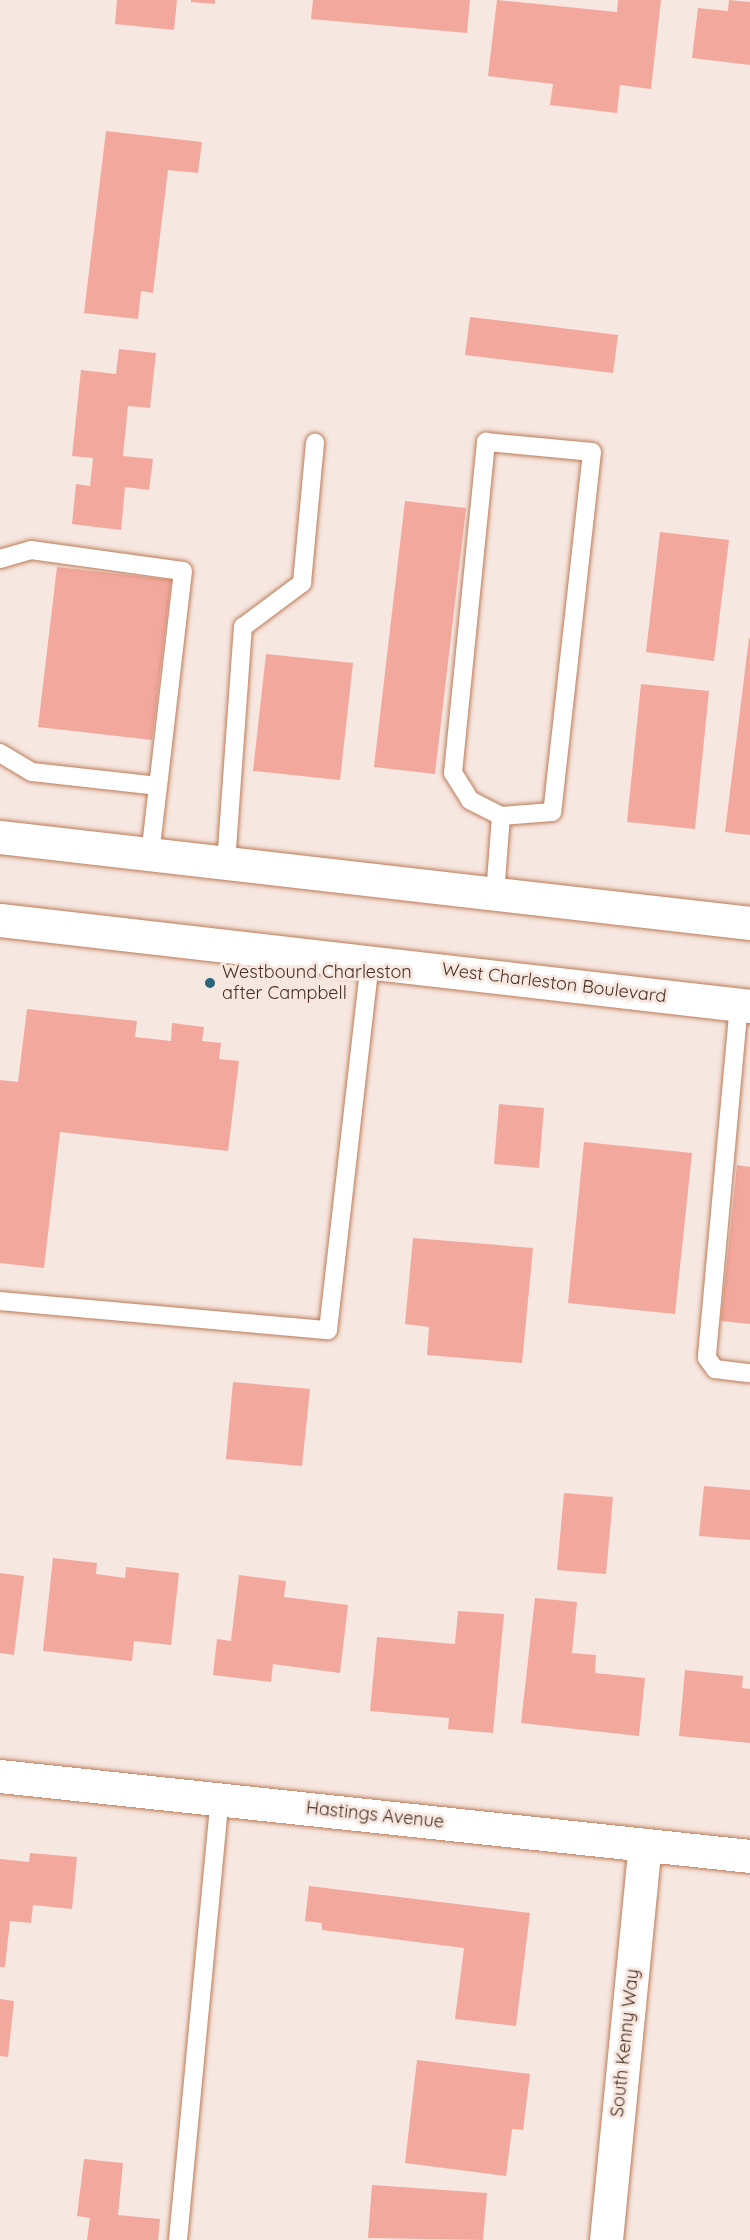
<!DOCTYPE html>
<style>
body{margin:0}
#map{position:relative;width:750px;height:2240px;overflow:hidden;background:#f6e7e0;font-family:Quicksand,sans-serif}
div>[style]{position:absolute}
.building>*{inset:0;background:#f3a89d}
.roads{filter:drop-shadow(0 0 2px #bc7a57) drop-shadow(0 0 2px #bc7a57)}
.service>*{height:18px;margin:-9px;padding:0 9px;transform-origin:9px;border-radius:9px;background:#fff}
.minor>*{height:33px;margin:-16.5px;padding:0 16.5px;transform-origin:16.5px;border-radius:16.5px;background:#fff}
.primary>*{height:33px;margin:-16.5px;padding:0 16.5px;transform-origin:16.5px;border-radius:16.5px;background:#fff}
.dots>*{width:16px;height:16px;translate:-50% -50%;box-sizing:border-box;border:3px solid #f6e7e0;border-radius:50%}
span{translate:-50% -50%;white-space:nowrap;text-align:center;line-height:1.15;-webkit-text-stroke:6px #f6e7e0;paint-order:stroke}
.poi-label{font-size:18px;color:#4a2e1f}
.left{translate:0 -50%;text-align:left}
.street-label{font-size:18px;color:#4a2e1f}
</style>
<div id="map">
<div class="building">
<div style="clip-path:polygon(117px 0,177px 0,174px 30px,115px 24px)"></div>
<div style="clip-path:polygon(191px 0,215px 0,215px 4px,191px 2px)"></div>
<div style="clip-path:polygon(313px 0,470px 0,467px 33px,311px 19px)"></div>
<div style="clip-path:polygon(497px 0,617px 12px,618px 0,661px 0,651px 89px,620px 85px,617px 113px,550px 105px,553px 84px,488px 76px)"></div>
<div style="clip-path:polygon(729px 0,750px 2px,750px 65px,692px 58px,698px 8px,728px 11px)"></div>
<div style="clip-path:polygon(106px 131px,202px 142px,198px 173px,168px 170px,153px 293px,141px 291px,138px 319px,84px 313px)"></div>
<div style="clip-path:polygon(470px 317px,618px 335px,613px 373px,465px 355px)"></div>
<div style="clip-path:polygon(119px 349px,156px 353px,150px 408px,128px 406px,123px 456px,153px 459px,149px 490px,125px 487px,121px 530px,72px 524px,76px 484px,90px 486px,93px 458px,72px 456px,81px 370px,116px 374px)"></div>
<div style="clip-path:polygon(405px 501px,466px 508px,435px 774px,374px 767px)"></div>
<div style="clip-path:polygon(660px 532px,729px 540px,714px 661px,646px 652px)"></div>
<div style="clip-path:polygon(57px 567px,171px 580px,152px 740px,38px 727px)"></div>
<div style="clip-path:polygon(749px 638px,750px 638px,750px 835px,725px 832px)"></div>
<div style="clip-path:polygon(266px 654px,353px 663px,340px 780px,253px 771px)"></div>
<div style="clip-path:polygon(641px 684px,709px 691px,695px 829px,627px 822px)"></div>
<div style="clip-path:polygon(27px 1009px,137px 1021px,135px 1037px,171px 1041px,172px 1023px,204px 1027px,202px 1041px,221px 1043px,219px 1059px,239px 1061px,228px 1151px,60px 1132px,44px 1268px,0 1263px,0 1080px,18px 1082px)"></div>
<div style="clip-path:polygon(499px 1104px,544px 1108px,539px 1168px,494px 1164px)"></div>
<div style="clip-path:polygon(584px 1142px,692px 1153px,675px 1314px,568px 1303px)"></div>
<div style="clip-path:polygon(737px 1165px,750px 1167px,750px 1324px,721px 1321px)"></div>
<div style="clip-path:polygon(413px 1238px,533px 1248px,522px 1363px,427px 1355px,429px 1327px,405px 1324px)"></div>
<div style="clip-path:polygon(233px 1382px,310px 1389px,302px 1466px,226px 1459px)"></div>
<div style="clip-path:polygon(704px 1486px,750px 1490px,750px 1540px,699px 1536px)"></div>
<div style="clip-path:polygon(564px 1493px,613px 1497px,606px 1574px,557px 1570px)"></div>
<div style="clip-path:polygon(53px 1558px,97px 1563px,96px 1574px,125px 1578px,126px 1567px,179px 1573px,171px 1645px,134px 1641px,132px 1661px,43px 1651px)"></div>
<div style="clip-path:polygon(0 1573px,24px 1576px,14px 1655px,0 1653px)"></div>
<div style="clip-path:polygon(239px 1575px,286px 1581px,284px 1597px,348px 1605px,340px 1673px,273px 1664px,271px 1682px,213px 1675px,217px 1639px,231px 1641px)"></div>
<div style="clip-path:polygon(535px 1598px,577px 1602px,572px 1653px,596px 1655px,595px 1673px,645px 1678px,639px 1736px,521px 1723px)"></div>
<div style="clip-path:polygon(458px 1611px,504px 1614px,493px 1733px,448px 1729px,449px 1718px,370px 1711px,377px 1637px,455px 1644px)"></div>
<div style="clip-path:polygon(685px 1670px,743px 1676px,742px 1688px,750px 1689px,750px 1743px,679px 1736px)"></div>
<div style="clip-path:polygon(30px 1853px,77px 1857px,72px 1909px,33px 1905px,31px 1923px,10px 1921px,5px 1967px,0 1967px,0 1859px,29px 1862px)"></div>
<div style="clip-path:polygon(309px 1886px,530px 1913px,516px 2026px,455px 2019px,464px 1948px,322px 1930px,322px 1923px,305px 1921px)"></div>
<div style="clip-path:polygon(0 1999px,14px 2001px,8px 2057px,0 2056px)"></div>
<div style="clip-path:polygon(417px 2060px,530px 2074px,523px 2130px,512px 2129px,506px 2176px,405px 2163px)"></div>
<div style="clip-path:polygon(84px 2159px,123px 2163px,118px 2215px,160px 2219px,158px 2240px,87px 2240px,90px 2218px,77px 2216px)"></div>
<div style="clip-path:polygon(372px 2185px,487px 2193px,483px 2240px,368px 2238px)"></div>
</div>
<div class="roads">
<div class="service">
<div style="left:486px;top:442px;width:106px;rotate:5.4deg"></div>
<div style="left:592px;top:452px;width:362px;rotate:96.3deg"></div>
<div style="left:552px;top:812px;width:51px;rotate:175.5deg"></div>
<div style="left:501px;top:816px;width:35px;rotate:-153deg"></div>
<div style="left:470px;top:800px;width:32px;rotate:-122deg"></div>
<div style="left:453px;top:773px;width:333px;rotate:-84.3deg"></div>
<div style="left:0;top:559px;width:32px;rotate:-16deg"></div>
<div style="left:31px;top:550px;width:153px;rotate:7.9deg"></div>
<div style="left:183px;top:571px;width:216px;rotate:96.6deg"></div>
<div style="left:0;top:753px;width:37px;rotate:31deg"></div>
<div style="left:32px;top:772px;width:127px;rotate:6.3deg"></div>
<div style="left:158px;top:786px;width:69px;rotate:96.6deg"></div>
<div style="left:226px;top:863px;width:237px;rotate:-85.9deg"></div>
<div style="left:243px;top:627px;width:74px;rotate:-36.7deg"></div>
<div style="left:302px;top:583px;width:141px;rotate:-84.7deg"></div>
<div style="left:495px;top:894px;width:78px;rotate:-85.6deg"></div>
<div style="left:739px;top:1004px;width:355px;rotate:95.2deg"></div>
<div style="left:707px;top:1358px;width:14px;rotate:54deg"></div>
<div style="left:715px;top:1369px;width:35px;rotate:7deg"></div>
<div style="left:0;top:1301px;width:329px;rotate:5.1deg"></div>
<div style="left:328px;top:1330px;width:370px;rotate:-83.5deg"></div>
<div style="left:178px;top:2240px;width:444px;rotate:-84.6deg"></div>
</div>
<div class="minor">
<div style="left:0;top:1776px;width:754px;rotate:6.09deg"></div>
<div style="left:606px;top:2240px;width:397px;rotate:-84.4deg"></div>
</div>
<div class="primary">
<div style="left:0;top:837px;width:755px;rotate:6.54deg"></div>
<div style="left:0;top:920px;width:755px;rotate:6.54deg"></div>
</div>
</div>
<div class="dots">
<div style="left:210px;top:983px;background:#2a657d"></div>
</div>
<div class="poi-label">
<span class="left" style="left:222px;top:983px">Westbound Charleston<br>after Campbell</span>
</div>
<div class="street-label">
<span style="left:554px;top:983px;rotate:7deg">West Charleston Boulevard</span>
<span style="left:375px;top:1815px;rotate:6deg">Hastings Avenue</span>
<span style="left:625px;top:2043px;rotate:-84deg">South Kenny Way</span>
</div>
</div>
